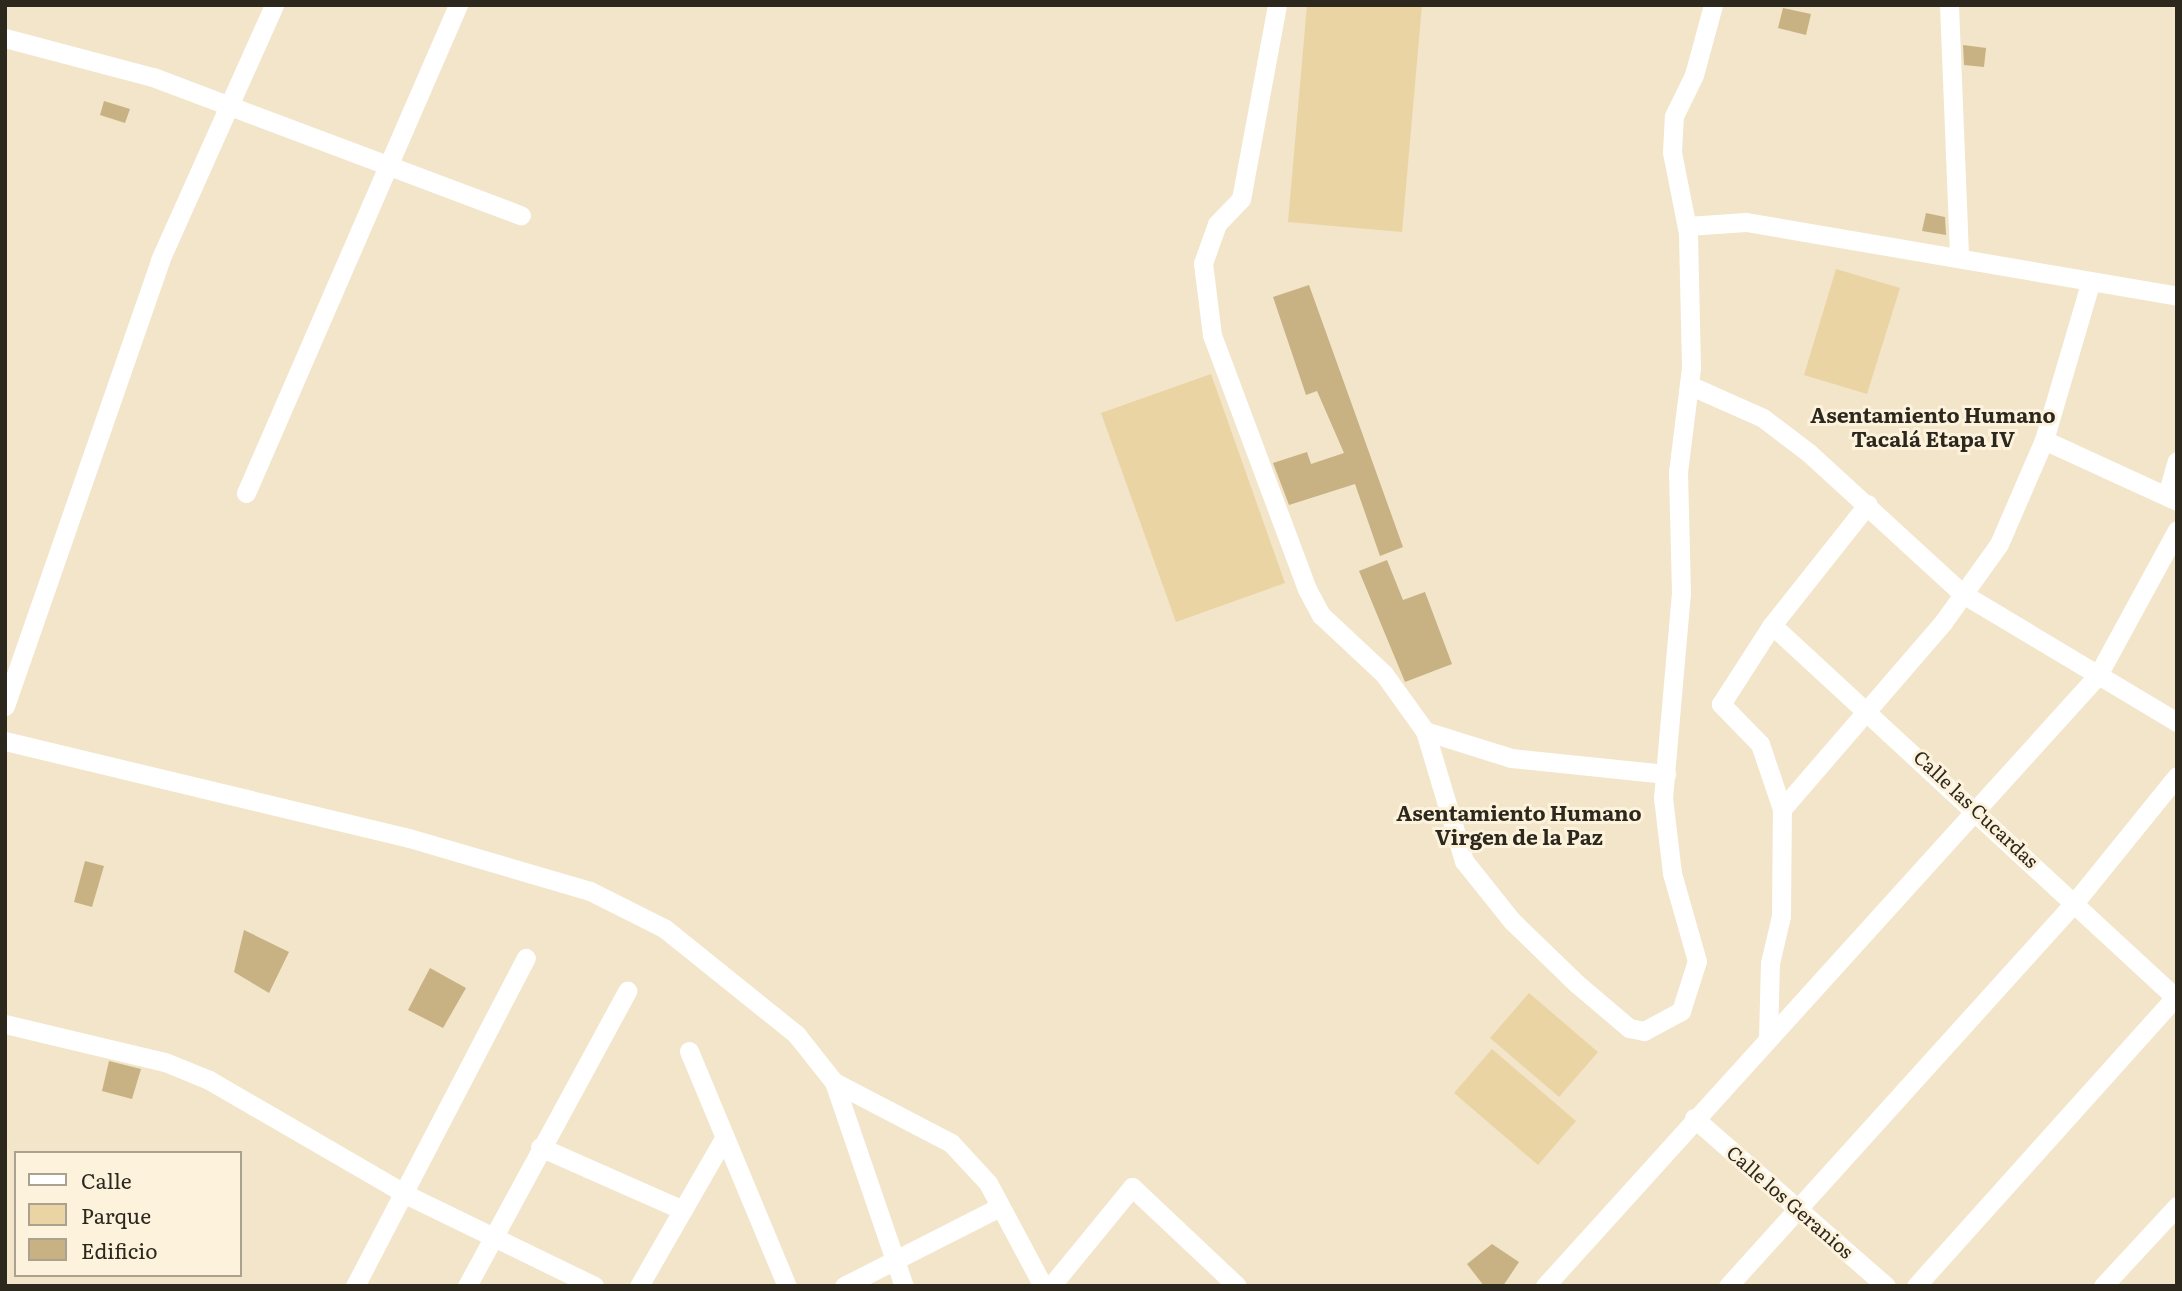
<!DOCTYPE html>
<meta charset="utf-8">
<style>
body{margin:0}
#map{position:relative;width:2182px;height:1291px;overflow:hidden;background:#f2e5c9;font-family:Literata,serif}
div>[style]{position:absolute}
.green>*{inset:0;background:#ebd4a4}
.building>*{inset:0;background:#c8b283}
.minor>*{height:19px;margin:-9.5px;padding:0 9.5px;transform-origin:9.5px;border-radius:9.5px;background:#fff}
span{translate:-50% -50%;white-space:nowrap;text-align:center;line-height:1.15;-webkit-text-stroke:6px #fdf2dc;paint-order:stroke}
.street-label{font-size:19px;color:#2d281e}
.neighbourhood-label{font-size:21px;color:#2d281e;font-weight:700}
.frame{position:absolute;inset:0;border:7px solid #2d281e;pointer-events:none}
.legend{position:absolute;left:14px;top:1151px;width:228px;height:126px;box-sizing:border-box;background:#fdf2dc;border:2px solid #aaa190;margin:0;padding:9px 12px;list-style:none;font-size:21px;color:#2d281e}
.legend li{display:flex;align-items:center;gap:14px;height:35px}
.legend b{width:35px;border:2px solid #aaa190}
</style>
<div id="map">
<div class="green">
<div style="clip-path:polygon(1307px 5px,1422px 5px,1402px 232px,1288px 222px)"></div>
<div style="clip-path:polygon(1836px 269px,1900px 288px,1867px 394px,1804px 375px)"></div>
<div style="clip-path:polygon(1211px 374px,1285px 583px,1176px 622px,1101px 413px)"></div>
<div style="clip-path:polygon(1529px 993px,1598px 1052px,1559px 1097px,1490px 1038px)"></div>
<div style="clip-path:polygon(1492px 1049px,1576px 1121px,1538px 1165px,1454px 1093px)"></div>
</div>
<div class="building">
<div style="clip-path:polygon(1783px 8px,1811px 14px,1806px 35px,1778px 28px)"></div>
<div style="clip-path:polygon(1963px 45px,1986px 48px,1984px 67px,1964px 65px)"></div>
<div style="clip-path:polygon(104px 101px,130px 109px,125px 123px,100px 115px)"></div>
<div style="clip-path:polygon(1926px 213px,1945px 217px,1946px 235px,1922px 231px)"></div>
<div style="clip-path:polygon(1309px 285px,1403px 547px,1380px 556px,1355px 484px,1289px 505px,1273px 463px,1307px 452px,1311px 464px,1344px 453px,1317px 391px,1306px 395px,1273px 297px)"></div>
<div style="clip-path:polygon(1387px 560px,1403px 600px,1425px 592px,1452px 664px,1405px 682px,1359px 571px)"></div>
<div style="clip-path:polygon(85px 861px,104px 866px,92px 907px,74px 902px)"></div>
<div style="clip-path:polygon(244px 930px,289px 952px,269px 993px,234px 972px)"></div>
<div style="clip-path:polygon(430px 968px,466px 988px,443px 1028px,408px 1010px)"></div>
<div style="clip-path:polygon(109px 1061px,141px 1069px,132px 1099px,102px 1091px)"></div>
<div style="clip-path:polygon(1492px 1244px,1519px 1262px,1503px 1286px,1484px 1286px,1467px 1264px)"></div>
</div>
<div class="minor">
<div style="left:1277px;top:5px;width:197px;rotate:100.5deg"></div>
<div style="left:1241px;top:199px;width:35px;rotate:134deg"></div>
<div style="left:1217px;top:224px;width:41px;rotate:109.7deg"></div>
<div style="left:1203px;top:263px;width:73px;rotate:82.9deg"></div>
<div style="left:1212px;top:335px;width:271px;rotate:69.5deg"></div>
<div style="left:1307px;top:589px;width:30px;rotate:62deg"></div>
<div style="left:1321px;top:615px;width:86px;rotate:43.1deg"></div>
<div style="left:1384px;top:674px;width:70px;rotate:54.3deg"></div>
<div style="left:1425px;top:731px;width:136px;rotate:73.3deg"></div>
<div style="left:1464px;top:861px;width:77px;rotate:51.3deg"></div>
<div style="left:1512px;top:921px;width:89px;rotate:44.1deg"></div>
<div style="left:1576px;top:983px;width:70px;rotate:40.3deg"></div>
<div style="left:1629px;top:1028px;width:15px;rotate:11deg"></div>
<div style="left:1644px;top:1031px;width:42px;rotate:-28.4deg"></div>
<div style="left:1681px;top:1011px;width:52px;rotate:-72.3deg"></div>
<div style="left:1697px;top:961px;width:91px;rotate:-105.9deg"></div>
<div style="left:1672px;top:873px;width:76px;rotate:-96.8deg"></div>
<div style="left:1663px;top:798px;width:205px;rotate:-85deg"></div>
<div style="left:1681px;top:594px;width:122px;rotate:-91.4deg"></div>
<div style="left:1678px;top:472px;width:106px;rotate:-82.9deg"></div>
<div style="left:1691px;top:367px;width:134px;rotate:-91.3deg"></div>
<div style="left:1688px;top:233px;width:83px;rotate:-101.2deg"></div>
<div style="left:1672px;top:152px;width:36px;rotate:-87deg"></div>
<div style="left:1674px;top:116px;width:46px;rotate:-64deg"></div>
<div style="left:1694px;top:75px;width:73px;rotate:-74.8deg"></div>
<div style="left:1949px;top:5px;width:252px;rotate:87.7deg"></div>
<div style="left:5px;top:38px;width:153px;rotate:14.8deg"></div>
<div style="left:153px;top:77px;width:393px;rotate:20.6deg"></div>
<div style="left:1687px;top:226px;width:59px;rotate:-3.9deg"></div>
<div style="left:1746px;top:222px;width:437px;rotate:9.7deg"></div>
<div style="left:1689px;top:385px;width:81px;rotate:24deg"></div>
<div style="left:1763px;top:418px;width:58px;rotate:37.3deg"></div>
<div style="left:1809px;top:453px;width:209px;rotate:42.5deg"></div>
<div style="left:1963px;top:594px;width:249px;rotate:30.9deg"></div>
<div style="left:2044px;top:440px;width:146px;rotate:24.6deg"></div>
<div style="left:246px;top:493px;width:532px;rotate:-66.52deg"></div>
<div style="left:2167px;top:495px;width:35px;rotate:-74deg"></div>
<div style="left:1772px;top:625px;width:551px;rotate:42.72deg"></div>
<div style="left:5px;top:706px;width:472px;rotate:-70.8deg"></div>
<div style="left:160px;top:260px;width:279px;rotate:-65.9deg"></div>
<div style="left:1425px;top:731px;width:90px;rotate:17.4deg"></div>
<div style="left:1511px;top:758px;width:156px;rotate:5.9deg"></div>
<div style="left:5px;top:741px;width:415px;rotate:13.5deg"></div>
<div style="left:409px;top:838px;width:189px;rotate:16.3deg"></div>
<div style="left:590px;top:891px;width:83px;rotate:26.6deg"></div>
<div style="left:664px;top:928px;width:169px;rotate:38.8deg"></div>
<div style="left:796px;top:1034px;width:61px;rotate:51.6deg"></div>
<div style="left:834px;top:1082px;width:216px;rotate:71.1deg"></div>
<div style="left:1782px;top:809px;width:248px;rotate:-49.2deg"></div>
<div style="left:1944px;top:621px;width:95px;rotate:-54.5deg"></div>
<div style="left:1999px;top:544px;width:113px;rotate:-66.6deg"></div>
<div style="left:2044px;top:440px;width:163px;rotate:-73.6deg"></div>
<div style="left:5px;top:1024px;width:164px;rotate:13.4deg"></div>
<div style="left:165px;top:1062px;width:48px;rotate:22.2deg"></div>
<div style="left:209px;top:1080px;width:229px;rotate:30.1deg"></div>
<div style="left:407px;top:1195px;width:208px;rotate:25.9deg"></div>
<div style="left:1768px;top:1038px;width:75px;rotate:-88.5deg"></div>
<div style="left:1770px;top:963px;width:48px;rotate:-76.8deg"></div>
<div style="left:1781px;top:916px;width:107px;rotate:-89.5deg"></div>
<div style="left:1782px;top:809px;width:69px;rotate:-108.7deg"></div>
<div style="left:1760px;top:744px;width:56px;rotate:-134.3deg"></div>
<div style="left:1721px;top:704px;width:94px;rotate:-57.2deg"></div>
<div style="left:1772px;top:625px;width:154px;rotate:-51.6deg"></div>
<div style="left:689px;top:1051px;width:255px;rotate:67.4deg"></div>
<div style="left:834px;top:1082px;width:132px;rotate:27.5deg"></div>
<div style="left:951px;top:1143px;width:54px;rotate:47.2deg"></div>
<div style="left:988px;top:1183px;width:117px;rotate:61.9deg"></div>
<div style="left:1694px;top:1118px;width:255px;rotate:41.2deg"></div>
<div style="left:540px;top:1147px;width:156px;rotate:23.8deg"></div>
<div style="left:355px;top:1286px;width:370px;rotate:-62.5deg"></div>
<div style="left:467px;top:1286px;width:336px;rotate:-61.5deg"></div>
<div style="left:639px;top:1286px;width:168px;rotate:-60.1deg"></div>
<div style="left:844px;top:1286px;width:175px;rotate:-26.9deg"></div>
<div style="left:1051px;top:1286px;width:128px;rotate:-50.7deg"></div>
<div style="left:1132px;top:1187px;width:144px;rotate:43.3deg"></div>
<div style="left:1545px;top:1286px;width:824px;rotate:-47.85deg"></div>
<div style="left:2098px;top:675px;width:165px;rotate:-61.4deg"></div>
<div style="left:1728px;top:1286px;width:518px;rotate:-47.9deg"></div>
<div style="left:2075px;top:902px;width:162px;rotate:-51deg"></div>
<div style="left:1916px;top:1286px;width:391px;rotate:-48.1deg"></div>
<div style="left:2103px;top:1286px;width:109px;rotate:-47.2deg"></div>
</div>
<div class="street-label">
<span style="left:1976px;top:809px;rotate:43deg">Calle las Cucardas</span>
<span style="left:1790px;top:1202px;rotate:41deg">Calle los Geranios</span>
</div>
<div class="neighbourhood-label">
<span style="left:1933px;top:426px">Asentamiento Humano<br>Tacalá Etapa IV</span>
<span style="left:1519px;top:824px">Asentamiento Humano<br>Virgen de la Paz</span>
</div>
<div class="frame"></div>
<ul class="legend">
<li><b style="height:9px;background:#fff"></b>Calle</li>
<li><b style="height:19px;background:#ebd4a4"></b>Parque</li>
<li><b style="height:19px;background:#c8b283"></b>Edificio</li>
</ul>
</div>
